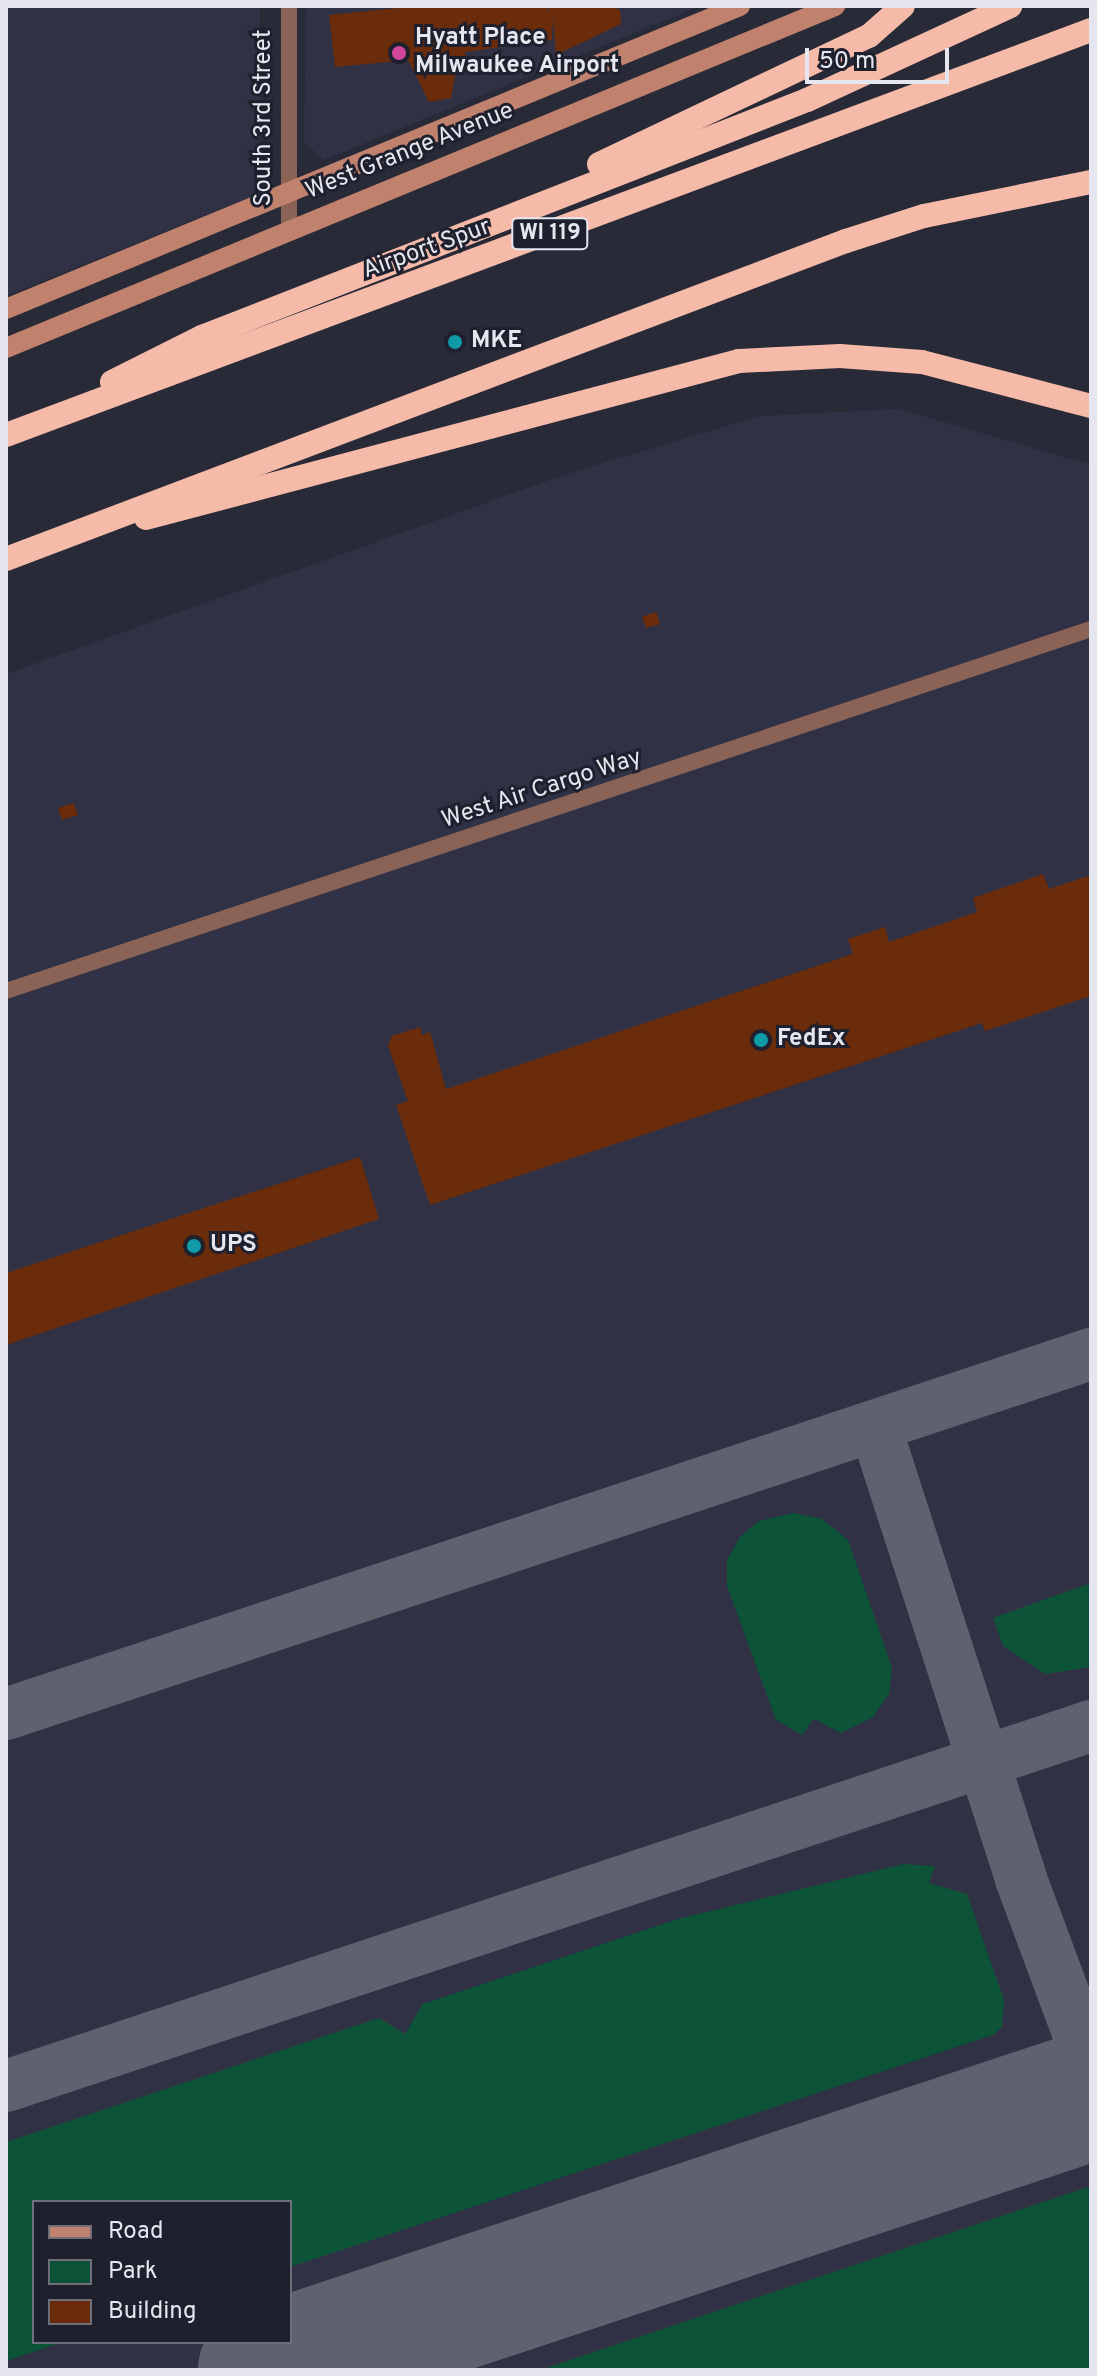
<!DOCTYPE html>
<style>
body{margin:0}
#map{position:relative;width:1097px;height:2376px;overflow:hidden;background:#292a38;font-family:Overpass,sans-serif}
div>[style]{position:absolute}
.built>*{inset:0;background:#303145}
.green>*{inset:0;background:#0c5338}
.taxiway>*{height:52px;margin:-26px;padding:0 26px;transform-origin:26px;border-radius:26px;background:#60616e}
.runway>*{height:130px;margin:-65px;padding:0 65px;transform-origin:65px;border-radius:65px;background:#60616e}
.building>*{inset:0;background:#6a2c0b}
.street>*{height:16px;margin:-8px;padding:0 8px;transform-origin:8px;border-radius:8px;background:#8b6356}
.secondary>*{height:20px;margin:-10px;padding:0 10px;transform-origin:10px;border-radius:10px;background:#c0826d}
.highway>*{height:24px;margin:-12px;padding:0 12px;transform-origin:12px;border-radius:12px;background:#f6bba8}
.dots>*{width:22px;height:22px;translate:-50% -50%;box-sizing:border-box;border:4px solid #1f202e;border-radius:50%}
span{translate:-50% -50%;white-space:nowrap;text-align:center;line-height:1.15;-webkit-text-stroke:6px #1f202e;paint-order:stroke}
.shield-label span{padding:2px 6px;background:#1f202e;border:2px solid;border-radius:6px;-webkit-text-stroke-width:0}
.shield-label{font-size:22px;color:#e5e6ef;font-weight:700}
.poi-label{font-size:24px;color:#e5e6ef;font-weight:700}
.left{translate:0 -50%;text-align:left}
.street-label{font-size:24px;color:#e5e6ef}
.frame{position:absolute;inset:0;border:8px solid #e5e6ef;pointer-events:none}
.legend{position:absolute;left:32px;top:2200px;width:260px;height:144px;box-sizing:border-box;background:#1f202e;border:2px solid #6e6f7b;margin:0;padding:10px 14px;list-style:none;font-size:24px;color:#e5e6ef}
.legend li{display:flex;align-items:center;gap:16px;height:40px}
.legend b{width:40px;border:2px solid #6e6f7b}
.scale{position:absolute;left:805px;top:48px;width:144px;height:36px;box-sizing:border-box;border:4px solid #e5e6ef;border-top:0;padding-left:10px;font-size:24px;line-height:28px;white-space:nowrap;color:#e5e6ef;-webkit-text-stroke:6px #1f202e;paint-order:stroke}
</style>
<div id="map">
<div class="built">
<div style="clip-path:polygon(6px 6px,260px 6px,260px 159px,253px 196px,6px 296px)"></div>
<div style="clip-path:polygon(306px 6px,700px 6px,324px 160px,304px 142px)"></div>
<div style="clip-path:polygon(evenodd,899px 409px,1091px 465px,1091px 2370px,6px 2370px,6px 674px,567px 474px,760px 416px,899px 409px,34px 2202px,290px 2202px,290px 2342px,34px 2342px,34px 2202px)"></div>
</div>
<div class="green">
<div style="clip-path:polygon(794px 1513px,822px 1519px,848px 1540px,892px 1668px,889px 1694px,873px 1717px,841px 1733px,814px 1719px,802px 1735px,776px 1720px,727px 1586px,727px 1560px,740px 1537px,759px 1521px)"></div>
<div style="clip-path:polygon(1091px 1583px,1091px 1667px,1045px 1674px,1003px 1646px,993px 1618px)"></div>
<div style="clip-path:polygon(904px 1864px,935px 1866px,929px 1883px,967px 1894px,1004px 2000px,1002px 2027px,993px 2035px,290px 2267px,290px 2202px,34px 2202px,34px 2342px,63px 2342px,6px 2361px,6px 2142px,379px 2018px,405px 2034px,423px 2004px,678px 1919px)"></div>
<div style="clip-path:polygon(1091px 2186px,1091px 2370px,540px 2370px)"></div>
</div>
<div class="taxiway">
<div style="left:875px;top:1426px;width:476px;rotate:72.1deg"></div>
<div style="left:1021px;top:1879px;width:201px;rotate:69.6deg"></div>
<div style="left:6px;top:1714px;width:1143px;rotate:-18.36deg"></div>
<div style="left:6px;top:2086px;width:1143px;rotate:-18.36deg"></div>
</div>
<div class="runway">
<div style="left:263px;top:2370px;width:872px;rotate:-18.37deg"></div>
</div>
<div class="building">
<div style="clip-path:polygon(418px 6px,548px 6px,548px 12px,551px 6px,610px 6px,620px 10px,621px 24px,556px 55px,553px 18px,552px 40px,465px 52px,467px 69px,456px 71px,451px 98px,429px 102px,408px 60px,335px 67px,329px 15px)"></div>
<div style="clip-path:polygon(656px 612px,660px 624px,646px 628px,642px 617px)"></div>
<div style="clip-path:polygon(74px 803px,78px 815px,62px 820px,58px 808px)"></div>
<div style="clip-path:polygon(1043px 874px,1049px 889px,1091px 875px,1091px 996px,985px 1031px,982px 1023px,430px 1205px,396px 1105px,408px 1101px,388px 1046px,392px 1036px,420px 1027px,422px 1035px,430px 1032px,446px 1089px,853px 954px,848px 939px,885px 927px,889px 942px,977px 912px,973px 898px)"></div>
<div style="clip-path:polygon(360px 1157px,379px 1219px,6px 1345px,6px 1273px)"></div>
</div>
<div class="street">
<div style="left:289px;top:230px;width:224px;rotate:-90deg"></div>
<div style="left:6px;top:991px;width:1144px;rotate:-18.45deg"></div>
</div>
<div class="secondary">
<div style="left:6px;top:309px;width:794px;rotate:-22.43deg"></div>
<div style="left:6px;top:348px;width:897px;rotate:-22.42deg"></div>
</div>
<div class="highway">
<div style="left:599px;top:164px;width:299px;rotate:-25.4deg"></div>
<div style="left:869px;top:36px;width:45px;rotate:-41.4deg"></div>
<div style="left:112px;top:382px;width:101px;rotate:-26.6deg"></div>
<div style="left:202px;top:337px;width:650px;rotate:-21.39deg"></div>
<div style="left:807px;top:100px;width:224px;rotate:-24.8deg"></div>
<div style="left:6px;top:435px;width:1158px;rotate:-20.47deg"></div>
<div style="left:146px;top:518px;width:613px;rotate:-14.83deg"></div>
<div style="left:739px;top:361px;width:101px;rotate:-2.8deg"></div>
<div style="left:840px;top:356px;width:82px;rotate:4.2deg"></div>
<div style="left:922px;top:362px;width:175px;rotate:14.6deg"></div>
<div style="left:6px;top:559px;width:898px;rotate:-20.74deg"></div>
<div style="left:846px;top:241px;width:82px;rotate:-17.8deg"></div>
<div style="left:924px;top:216px;width:170px;rotate:-11.5deg"></div>
</div>
<div class="dots">
<div style="left:399px;top:53px;background:#d1479c"></div>
<div style="left:455px;top:342px;background:#0f9aa8"></div>
<div style="left:761px;top:1040px;background:#0f9aa8"></div>
<div style="left:194px;top:1246px;background:#0f9aa8"></div>
</div>
<div class="shield-label">
<span style="left:550px;top:234px">WI 119</span>
</div>
<div class="poi-label">
<span class="left" style="left:415px;top:53px">Hyatt Place<br>Milwaukee Airport</span>
<span class="left" style="left:471px;top:342px">MKE</span>
<span class="left" style="left:777px;top:1040px">FedEx</span>
<span class="left" style="left:210px;top:1246px">UPS</span>
</div>
<div class="street-label">
<span style="left:265px;top:118px;rotate:-90deg">South 3rd Street</span>
<span style="left:410px;top:152px;rotate:-22deg">West Grange Avenue</span>
<span style="left:427px;top:250px;rotate:-20deg">Airport Spur</span>
<span style="left:542px;top:790px;rotate:-18deg">West Air Cargo Way</span>
</div>
<div class="frame"></div>
<ul class="legend">
<li><b style="height:10px;background:#c0826d"></b>Road</li>
<li><b style="height:22px;background:#0c5338"></b>Park</li>
<li><b style="height:22px;background:#6a2c0b"></b>Building</li>
</ul>
<div class="scale">50 m</div>
</div>
